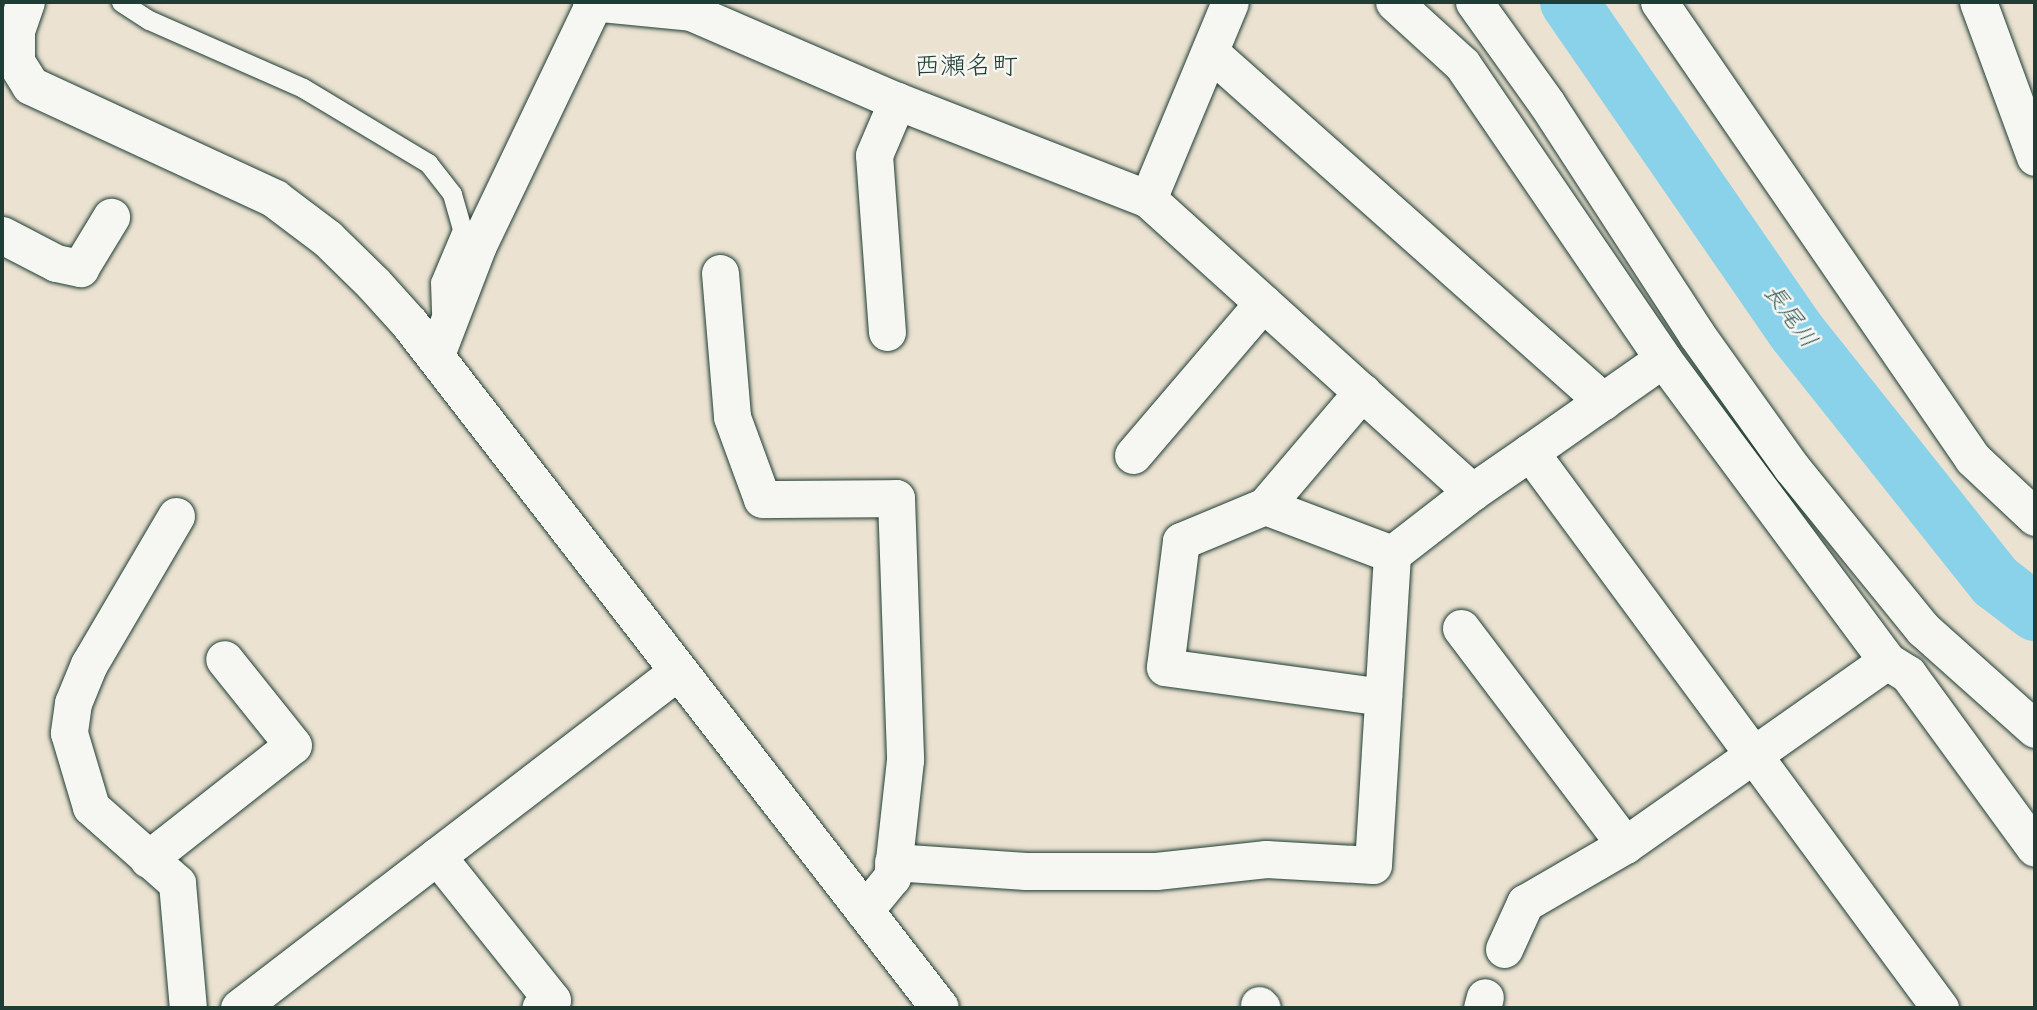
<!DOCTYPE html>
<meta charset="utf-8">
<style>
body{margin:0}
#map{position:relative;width:2037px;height:1010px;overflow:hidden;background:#ebe2d1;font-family:"Gochi Hand","Klee One",sans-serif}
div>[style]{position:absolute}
.river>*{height:58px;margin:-29px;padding:0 29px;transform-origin:29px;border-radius:29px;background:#89d2ea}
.roads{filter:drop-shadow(0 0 2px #1f3d34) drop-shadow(0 0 2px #1f3d34)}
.service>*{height:19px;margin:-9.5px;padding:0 9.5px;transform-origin:9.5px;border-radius:9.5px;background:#f6f6f2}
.minor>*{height:37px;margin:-18.5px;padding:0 18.5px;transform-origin:18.5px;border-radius:18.5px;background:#f6f6f2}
.tertiary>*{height:38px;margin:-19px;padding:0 19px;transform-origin:19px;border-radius:19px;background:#f6f6f2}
span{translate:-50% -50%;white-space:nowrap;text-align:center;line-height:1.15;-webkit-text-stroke:5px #f6f6f2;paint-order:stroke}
.water-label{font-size:24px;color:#345b58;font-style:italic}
.quarter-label{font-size:26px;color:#1f3d34}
.frame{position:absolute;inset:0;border:4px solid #1f3d34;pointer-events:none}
</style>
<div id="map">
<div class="river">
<div style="left:1569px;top:2px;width:400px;rotate:55.4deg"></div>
<div style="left:1796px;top:331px;width:321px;rotate:51.5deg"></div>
<div style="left:1996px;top:582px;width:49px;rotate:37.6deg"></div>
</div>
<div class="roads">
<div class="service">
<div style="left:121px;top:2px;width:33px;rotate:33deg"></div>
<div style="left:149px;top:20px;width:168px;rotate:23.8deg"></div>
<div style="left:303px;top:88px;width:146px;rotate:31deg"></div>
<div style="left:428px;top:163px;width:39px;rotate:52deg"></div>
<div style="left:452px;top:194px;width:37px;rotate:74deg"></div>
<div style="left:462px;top:230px;width:56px;rotate:112.9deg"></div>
<div style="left:440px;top:282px;width:34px;rotate:88deg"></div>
</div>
<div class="minor">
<div style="left:591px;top:2px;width:100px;rotate:5.7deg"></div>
<div style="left:691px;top:12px;width:224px;rotate:23.4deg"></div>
<div style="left:897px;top:101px;width:269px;rotate:21.3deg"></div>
<div style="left:1148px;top:199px;width:437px;rotate:42.1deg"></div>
<div style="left:1472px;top:492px;width:70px;rotate:-34.6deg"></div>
<div style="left:1530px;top:452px;width:691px;rotate:53.59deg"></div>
<div style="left:1394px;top:2px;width:92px;rotate:42.4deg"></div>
<div style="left:1462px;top:64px;width:357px;rotate:55.7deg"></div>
<div style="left:1663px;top:359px;width:376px;rotate:53.4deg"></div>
<div style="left:1887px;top:661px;width:25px;rotate:32deg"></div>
<div style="left:1908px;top:674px;width:215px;rotate:53.9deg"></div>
<div style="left:1474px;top:2px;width:125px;rotate:54.4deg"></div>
<div style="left:1547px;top:104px;width:275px;rotate:57deg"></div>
<div style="left:1697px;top:335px;width:163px;rotate:54.5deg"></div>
<div style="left:1792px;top:468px;width:208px;rotate:50.9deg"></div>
<div style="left:1923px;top:629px;width:150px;rotate:41.8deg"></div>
<div style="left:1659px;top:2px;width:554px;rotate:55.51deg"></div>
<div style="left:1973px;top:459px;width:85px;rotate:43.1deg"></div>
<div style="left:1978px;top:2px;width:165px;rotate:69.8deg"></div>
<div style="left:1210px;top:52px;width:526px;rotate:41.61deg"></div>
<div style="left:1148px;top:199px;width:213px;rotate:-67.4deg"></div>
<div style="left:2px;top:235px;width:61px;rotate:27.4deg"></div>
<div style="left:56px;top:263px;width:25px;rotate:12deg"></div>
<div style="left:80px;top:268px;width:60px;rotate:-58.7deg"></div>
<div style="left:720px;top:273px;width:144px;rotate:85.2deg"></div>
<div style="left:732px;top:417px;width:87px;rotate:69.9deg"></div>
<div style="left:762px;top:499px;width:134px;rotate:-0.4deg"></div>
<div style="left:896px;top:498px;width:262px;rotate:88deg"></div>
<div style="left:905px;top:760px;width:118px;rotate:96.3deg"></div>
<div style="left:892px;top:877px;width:44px;rotate:129.5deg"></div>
<div style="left:887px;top:332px;width:177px;rotate:-94.2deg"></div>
<div style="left:874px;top:155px;width:59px;rotate:-66.9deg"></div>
<div style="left:435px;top:357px;width:120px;rotate:-69deg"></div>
<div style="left:478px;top:245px;width:268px;rotate:-64.4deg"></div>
<div style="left:1530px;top:452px;width:162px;rotate:-35deg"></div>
<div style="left:1133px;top:455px;width:200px;rotate:-49.5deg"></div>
<div style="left:1265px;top:506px;width:150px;rotate:-49.6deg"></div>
<div style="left:176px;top:516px;width:172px;rotate:120.4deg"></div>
<div style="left:89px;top:664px;width:42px;rotate:112.3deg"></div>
<div style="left:73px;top:703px;width:30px;rotate:98deg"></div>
<div style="left:69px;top:733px;width:77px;rotate:73.4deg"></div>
<div style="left:91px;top:807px;width:115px;rotate:41.5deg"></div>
<div style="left:177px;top:883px;width:125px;rotate:85deg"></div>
<div style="left:1461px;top:628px;width:272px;rotate:52.9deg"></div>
<div style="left:1383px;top:697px;width:220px;rotate:-172.2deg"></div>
<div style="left:1165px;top:667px;width:127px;rotate:-82.8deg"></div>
<div style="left:1181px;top:541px;width:91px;rotate:-22.6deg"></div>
<div style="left:1265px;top:506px;width:136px;rotate:20.7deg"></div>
<div style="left:437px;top:856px;width:184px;rotate:51.4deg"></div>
<div style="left:552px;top:1000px;width:14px;rotate:146deg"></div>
<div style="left:148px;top:859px;width:184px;rotate:-38.2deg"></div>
<div style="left:293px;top:745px;width:110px;rotate:-128.7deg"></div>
<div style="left:893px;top:862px;width:133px;rotate:3.9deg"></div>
<div style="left:1026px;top:871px;width:130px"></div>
<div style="left:1156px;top:871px;width:111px;rotate:-6.2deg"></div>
<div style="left:1266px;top:859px;width:107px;rotate:3.2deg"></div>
<div style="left:1373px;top:865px;width:312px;rotate:-86.5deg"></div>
<div style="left:1392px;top:554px;width:101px;rotate:-37.8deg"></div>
<div style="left:1504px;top:949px;width:51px;rotate:-65.5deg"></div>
<div style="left:1525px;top:903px;width:116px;rotate:-30.1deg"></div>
<div style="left:1625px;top:845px;width:320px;rotate:-35.1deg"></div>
<div style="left:1259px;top:1005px;width:4px;rotate:45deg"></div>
<div style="left:239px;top:1008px;width:553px;rotate:-37.51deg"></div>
<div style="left:1482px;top:1008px;width:11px;rotate:-75deg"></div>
</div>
<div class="tertiary">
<div style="left:26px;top:2px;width:31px;rotate:109deg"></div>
<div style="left:16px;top:31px;width:31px;rotate:90deg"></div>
<div style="left:16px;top:62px;width:28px;rotate:58deg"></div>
<div style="left:31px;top:86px;width:269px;rotate:24.8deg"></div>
<div style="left:275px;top:199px;width:66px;rotate:37deg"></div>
<div style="left:328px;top:239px;width:64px;rotate:44.4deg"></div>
<div style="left:374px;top:284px;width:54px;rotate:48deg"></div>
<div style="left:410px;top:324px;width:865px;rotate:52.23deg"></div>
</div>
</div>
<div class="water-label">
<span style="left:1788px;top:318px;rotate:54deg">長尾川</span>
</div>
<div class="quarter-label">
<span style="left:966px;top:70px">西瀬名町</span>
</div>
<div class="frame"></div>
</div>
